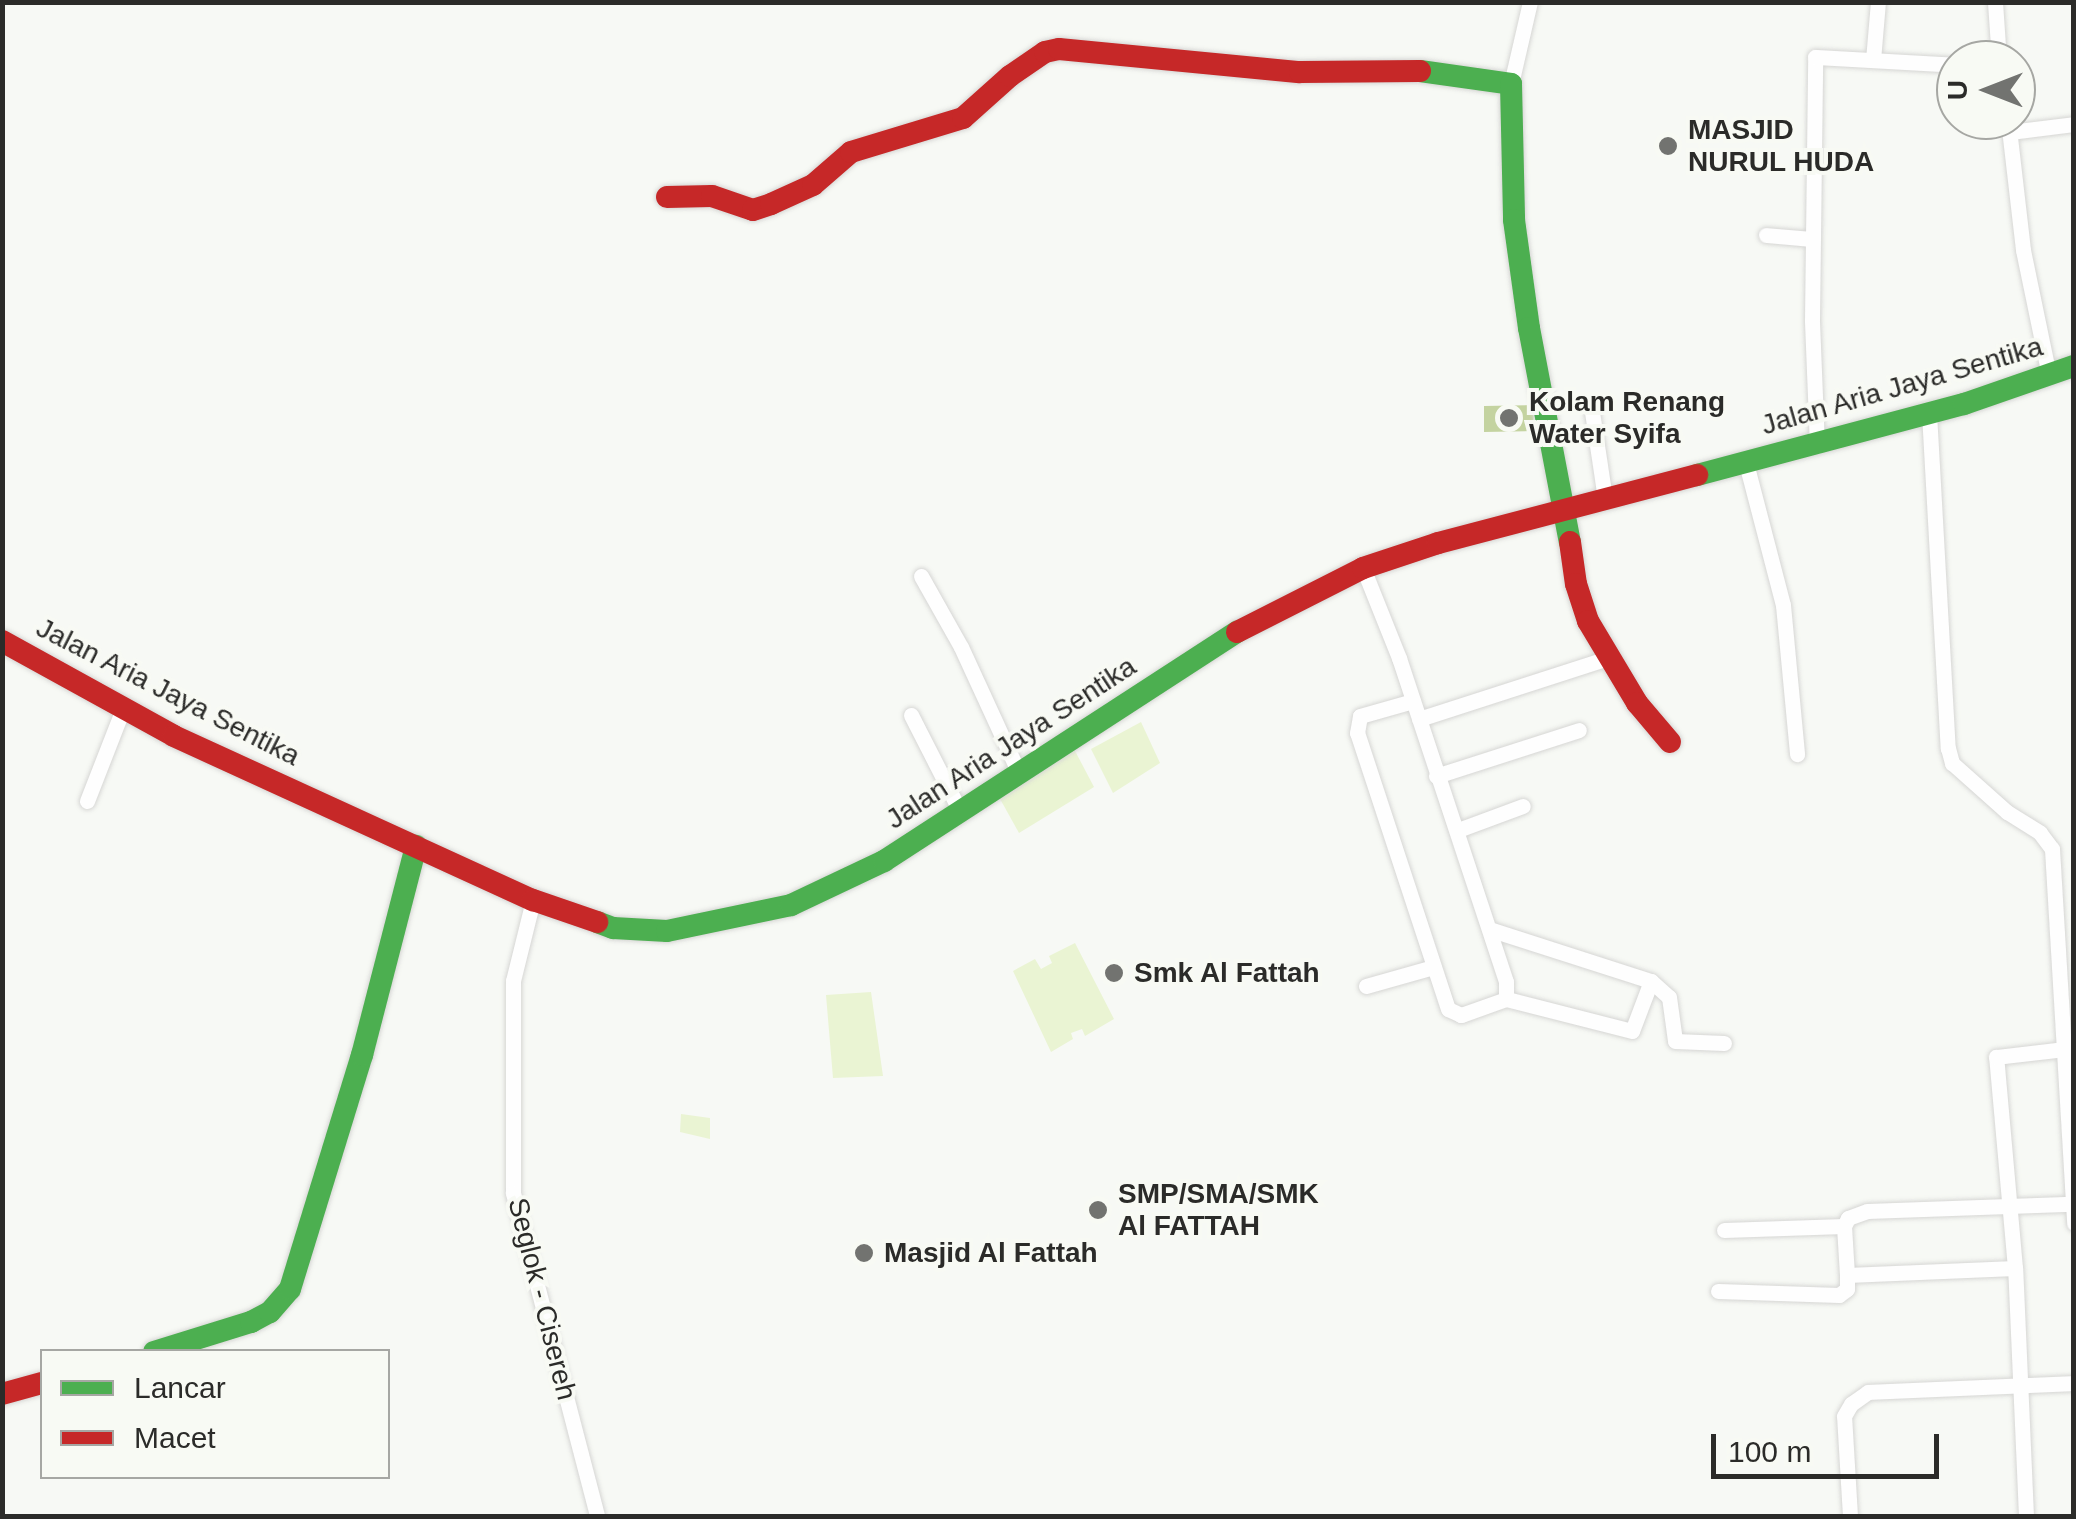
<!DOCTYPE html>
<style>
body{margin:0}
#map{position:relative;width:2076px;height:1519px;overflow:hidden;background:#f7f9f5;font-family:Helvetica,sans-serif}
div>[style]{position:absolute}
.green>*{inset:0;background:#eaf4d3}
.water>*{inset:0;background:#c4d3a0}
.roads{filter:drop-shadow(0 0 2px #d6d6d4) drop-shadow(0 0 2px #d6d6d4)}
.street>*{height:15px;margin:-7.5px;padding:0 7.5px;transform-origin:7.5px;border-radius:7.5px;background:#fefefe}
.fast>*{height:22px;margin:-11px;padding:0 11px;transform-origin:11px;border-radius:11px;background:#4caf50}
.jam>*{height:22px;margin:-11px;padding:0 11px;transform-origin:11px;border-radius:11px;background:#c62828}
.dots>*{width:28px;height:28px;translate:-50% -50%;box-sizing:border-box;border:5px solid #f8faf4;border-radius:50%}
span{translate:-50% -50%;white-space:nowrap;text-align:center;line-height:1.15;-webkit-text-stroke:8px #f8faf4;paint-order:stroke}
.poi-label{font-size:28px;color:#2b2b29;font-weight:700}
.left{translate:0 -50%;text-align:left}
.street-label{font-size:28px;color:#2b2b29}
.frame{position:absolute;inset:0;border:5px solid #2b2b29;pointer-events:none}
.legend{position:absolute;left:40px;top:1349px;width:350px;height:130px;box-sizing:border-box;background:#f8faf4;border:2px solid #a6a7a3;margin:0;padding:12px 18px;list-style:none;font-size:30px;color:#2b2b29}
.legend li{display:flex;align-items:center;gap:20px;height:50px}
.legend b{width:50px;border:2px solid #a6a7a3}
.north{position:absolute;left:1936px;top:40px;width:100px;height:100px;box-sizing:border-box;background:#f8faf4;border:2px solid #a6a7a3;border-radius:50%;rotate:270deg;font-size:28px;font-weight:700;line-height:40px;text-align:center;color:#2b2b29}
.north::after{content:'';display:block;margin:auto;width:35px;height:45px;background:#727370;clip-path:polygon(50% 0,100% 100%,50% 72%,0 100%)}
.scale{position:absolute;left:1711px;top:1434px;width:228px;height:45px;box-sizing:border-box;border:5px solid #2b2b29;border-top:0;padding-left:12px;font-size:30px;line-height:35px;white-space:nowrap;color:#2b2b29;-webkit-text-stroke:8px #f8faf4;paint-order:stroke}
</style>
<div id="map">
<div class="green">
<div style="clip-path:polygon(1141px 722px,1160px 763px,1113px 793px,1091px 749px)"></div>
<div style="clip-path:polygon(1074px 749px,1094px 787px,1019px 833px,999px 797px)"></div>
<div style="clip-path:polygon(1075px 943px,1114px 1019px,1085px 1036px,1082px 1029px,1071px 1033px,1073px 1039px,1051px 1052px,1013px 971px,1035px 959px,1041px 969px,1052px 963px,1049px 956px)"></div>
<div style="clip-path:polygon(871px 992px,883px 1076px,833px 1078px,826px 995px)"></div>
<div style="clip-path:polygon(681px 1114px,710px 1118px,710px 1139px,680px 1132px)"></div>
</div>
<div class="water">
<div style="clip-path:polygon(1534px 405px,1533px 431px,1484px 432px,1484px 406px)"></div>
</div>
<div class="roads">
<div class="street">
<div style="left:1995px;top:2px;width:58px;rotate:86.1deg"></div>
<div style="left:1873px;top:60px;width:58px;rotate:-85.1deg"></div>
<div style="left:1511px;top:84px;width:84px;rotate:-77deg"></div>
<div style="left:2008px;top:120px;width:131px;rotate:83.4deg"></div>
<div style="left:2023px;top:250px;width:129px;rotate:78.3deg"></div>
<div style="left:2010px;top:132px;width:64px;rotate:-7.1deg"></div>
<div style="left:1766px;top:235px;width:47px;rotate:4.9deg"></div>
<div style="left:1591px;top:405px;width:95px;rotate:81.5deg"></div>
<div style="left:1929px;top:413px;width:336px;rotate:86.8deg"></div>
<div style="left:1948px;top:748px;width:16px;rotate:75deg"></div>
<div style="left:1952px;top:763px;width:74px;rotate:41.7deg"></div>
<div style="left:2007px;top:812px;width:39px;rotate:32deg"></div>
<div style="left:2040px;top:833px;width:20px;rotate:53deg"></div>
<div style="left:2052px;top:849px;width:375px;rotate:86.6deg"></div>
<div style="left:1817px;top:446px;width:126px;rotate:-92.3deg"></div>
<div style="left:1812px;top:320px;width:263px;rotate:-89.3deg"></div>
<div style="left:1815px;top:57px;width:141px;rotate:3.2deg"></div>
<div style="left:1746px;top:463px;width:147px;rotate:75.4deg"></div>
<div style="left:1783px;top:605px;width:150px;rotate:84.6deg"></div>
<div style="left:1363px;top:568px;width:97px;rotate:68.2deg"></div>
<div style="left:1399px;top:658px;width:341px;rotate:71.7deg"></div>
<div style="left:1506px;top:982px;width:17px;rotate:90deg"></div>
<div style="left:1506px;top:999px;width:48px;rotate:160.4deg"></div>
<div style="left:1461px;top:1015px;width:14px;rotate:-155deg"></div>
<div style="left:1448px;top:1009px;width:291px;rotate:-108.2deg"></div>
<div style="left:1357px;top:733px;width:17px;rotate:-80deg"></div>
<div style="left:1360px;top:716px;width:55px;rotate:-15.8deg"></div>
<div style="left:921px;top:576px;width:81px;rotate:60.6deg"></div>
<div style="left:961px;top:647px;width:139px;rotate:65.3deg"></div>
<div style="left:911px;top:715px;width:110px;rotate:63deg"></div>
<div style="left:1419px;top:719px;width:199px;rotate:-17.9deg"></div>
<div style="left:1436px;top:776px;width:150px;rotate:-17.8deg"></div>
<div style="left:87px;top:801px;width:102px;rotate:-68.7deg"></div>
<div style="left:1458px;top:830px;width:69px;rotate:-20.3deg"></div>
<div style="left:533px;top:900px;width:83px;rotate:103.9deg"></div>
<div style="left:513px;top:981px;width:212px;rotate:90deg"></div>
<div style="left:513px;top:1193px;width:334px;rotate:75.4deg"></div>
<div style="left:1492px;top:930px;width:167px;rotate:17.8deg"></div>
<div style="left:1651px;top:981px;width:53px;rotate:110.8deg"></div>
<div style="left:1632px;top:1031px;width:130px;rotate:-165.7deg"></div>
<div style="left:1651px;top:981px;width:24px;rotate:42deg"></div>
<div style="left:1669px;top:997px;width:44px;rotate:82.2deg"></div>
<div style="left:1675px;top:1041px;width:49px;rotate:2.3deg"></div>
<div style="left:1366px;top:986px;width:70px;rotate:-15.8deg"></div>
<div style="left:1844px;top:1226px;width:9px;rotate:-63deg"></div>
<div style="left:1848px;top:1218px;width:20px;rotate:-20deg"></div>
<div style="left:1867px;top:1211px;width:205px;rotate:-2deg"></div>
<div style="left:1724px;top:1230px;width:120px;rotate:-1.9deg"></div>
<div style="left:1844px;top:1226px;width:49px;rotate:86.5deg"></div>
<div style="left:1847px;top:1275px;width:168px;rotate:-2.4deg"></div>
<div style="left:1718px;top:1291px;width:121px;rotate:1.9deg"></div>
<div style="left:1839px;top:1295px;width:10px;rotate:-37deg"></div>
<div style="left:1847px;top:1289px;width:14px;rotate:-90deg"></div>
<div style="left:1850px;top:1516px;width:100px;rotate:-93.4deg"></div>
<div style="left:1844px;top:1416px;width:14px;rotate:-60deg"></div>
<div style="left:1851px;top:1404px;width:21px;rotate:-35deg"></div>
<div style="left:1868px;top:1392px;width:206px;rotate:-2.5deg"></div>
<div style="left:2026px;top:1516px;width:248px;rotate:-92.5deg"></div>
<div style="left:2015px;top:1268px;width:212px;rotate:-95.1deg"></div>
<div style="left:1996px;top:1057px;width:79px;rotate:-6.6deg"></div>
</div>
<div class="fast">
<div style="left:1420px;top:71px;width:92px;rotate:8.1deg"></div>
<div style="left:1511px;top:84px;width:136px;rotate:88.7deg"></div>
<div style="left:1514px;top:220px;width:109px;rotate:82.1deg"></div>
<div style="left:1529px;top:328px;width:218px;rotate:79.2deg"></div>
<div style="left:1697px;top:475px;width:276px;rotate:-14.9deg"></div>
<div style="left:1964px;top:404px;width:116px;rotate:-19.1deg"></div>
<div style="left:597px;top:922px;width:17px;rotate:21deg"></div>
<div style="left:613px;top:928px;width:54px;rotate:3.2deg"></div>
<div style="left:667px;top:931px;width:127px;rotate:-11.8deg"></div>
<div style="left:791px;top:905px;width:103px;rotate:-25.3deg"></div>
<div style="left:884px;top:861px;width:421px;rotate:-33deg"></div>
<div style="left:154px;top:1352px;width:102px;rotate:-17.2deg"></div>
<div style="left:251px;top:1322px;width:21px;rotate:-28deg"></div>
<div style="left:270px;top:1312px;width:30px;rotate:-49deg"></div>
<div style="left:290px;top:1289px;width:245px;rotate:-72.9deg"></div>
<div style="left:362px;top:1055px;width:216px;rotate:-75.5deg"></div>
</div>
<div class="jam">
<div style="left:667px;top:197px;width:45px;rotate:-1.3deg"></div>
<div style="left:712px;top:196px;width:43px;rotate:18.9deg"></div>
<div style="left:753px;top:210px;width:19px;rotate:-18deg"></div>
<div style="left:771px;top:204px;width:46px;rotate:-24.3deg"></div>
<div style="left:813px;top:185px;width:50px;rotate:-41deg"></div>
<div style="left:851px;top:152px;width:117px;rotate:-16.9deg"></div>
<div style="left:963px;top:118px;width:63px;rotate:-41.8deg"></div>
<div style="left:1010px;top:76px;width:42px;rotate:-34.4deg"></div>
<div style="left:1045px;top:52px;width:14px;rotate:-12deg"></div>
<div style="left:1059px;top:49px;width:242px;rotate:5.5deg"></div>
<div style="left:1300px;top:72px;width:120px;rotate:-0.5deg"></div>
<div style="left:1570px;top:542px;width:42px;rotate:81.9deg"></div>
<div style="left:1576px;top:584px;width:39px;rotate:72deg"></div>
<div style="left:1588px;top:621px;width:96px;rotate:59.1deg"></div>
<div style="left:1637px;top:703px;width:51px;rotate:49.8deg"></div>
<div style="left:1237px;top:632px;width:141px;rotate:-26.9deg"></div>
<div style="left:1363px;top:568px;width:79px;rotate:-18.4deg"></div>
<div style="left:1438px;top:543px;width:268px;rotate:-14.7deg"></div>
<div style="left:2px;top:641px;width:196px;rotate:28.9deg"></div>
<div style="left:174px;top:736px;width:395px;rotate:24.6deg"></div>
<div style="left:533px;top:900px;width:68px;rotate:19deg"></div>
<div style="left:2px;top:1394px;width:41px;rotate:-15.4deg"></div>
</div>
</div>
<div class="dots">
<div style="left:1668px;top:146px;background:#727370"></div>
<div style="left:1509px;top:418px;background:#727370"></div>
<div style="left:1114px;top:973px;background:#727370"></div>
<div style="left:1098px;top:1210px;background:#727370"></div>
<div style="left:864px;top:1253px;background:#727370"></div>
</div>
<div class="poi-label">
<span class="left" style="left:1688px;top:146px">MASJID<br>NURUL HUDA</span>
<span class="left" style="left:1529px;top:418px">Kolam Renang<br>Water Syifa</span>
<span class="left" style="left:1134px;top:973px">Smk Al Fattah</span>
<span class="left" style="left:1118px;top:1210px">SMP/SMA/SMK<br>Al FATTAH</span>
<span class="left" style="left:884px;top:1253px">Masjid Al Fattah</span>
</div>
<div class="street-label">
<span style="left:1902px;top:386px;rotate:-16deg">Jalan Aria Jaya Sentika</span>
<span style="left:168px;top:692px;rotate:27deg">Jalan Aria Jaya Sentika</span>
<span style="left:1011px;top:743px;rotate:-33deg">Jalan Aria Jaya Sentika</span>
<span style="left:542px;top:1299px;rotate:76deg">Seglok - Cisereh</span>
</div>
<div class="frame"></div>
<ul class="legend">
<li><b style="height:12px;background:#4caf50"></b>Lancar</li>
<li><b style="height:12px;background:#c62828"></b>Macet</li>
</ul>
<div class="north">U</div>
<div class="scale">100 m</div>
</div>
